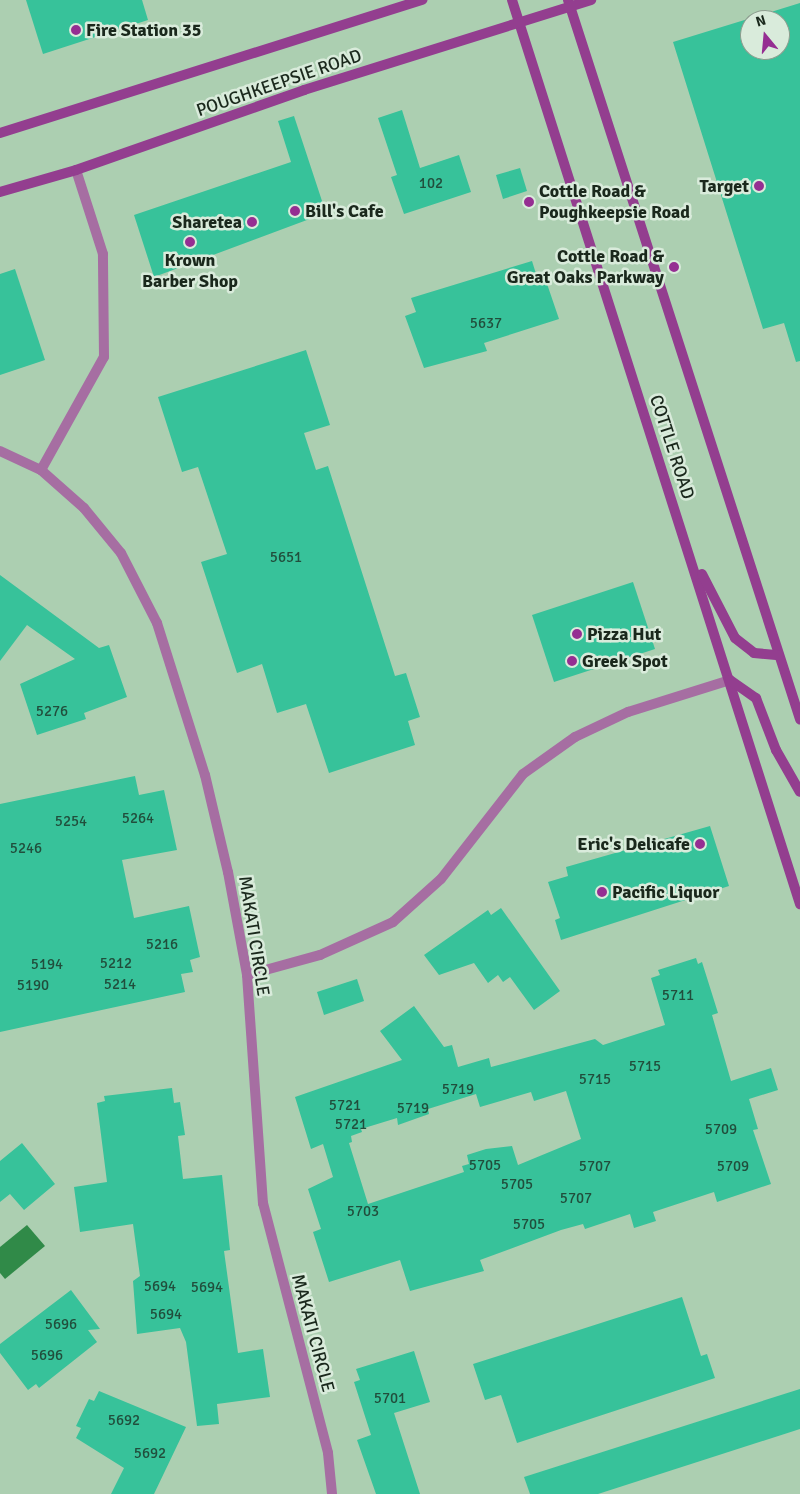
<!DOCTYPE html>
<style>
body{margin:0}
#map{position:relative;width:800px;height:1494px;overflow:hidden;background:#accfb1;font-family:Signika,sans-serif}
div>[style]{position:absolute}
.water>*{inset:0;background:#308a48}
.building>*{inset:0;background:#37c29a}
.minor>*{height:10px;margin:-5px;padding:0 5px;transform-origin:5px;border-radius:5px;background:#a66ea2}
.secondary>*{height:10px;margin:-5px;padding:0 5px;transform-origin:5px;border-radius:5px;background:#933e8f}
.dots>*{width:14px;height:14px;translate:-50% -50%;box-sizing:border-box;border:2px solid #d9ebdb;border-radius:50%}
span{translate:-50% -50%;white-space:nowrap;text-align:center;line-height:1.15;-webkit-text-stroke:5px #d9ebdb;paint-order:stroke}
.number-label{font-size:15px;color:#214e3c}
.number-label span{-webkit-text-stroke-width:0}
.poi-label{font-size:18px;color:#1a281c;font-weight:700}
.left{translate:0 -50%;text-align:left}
.right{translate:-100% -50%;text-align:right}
.street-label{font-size:18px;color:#1a281c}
.north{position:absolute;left:740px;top:10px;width:50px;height:50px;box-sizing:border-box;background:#d9ebdb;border:1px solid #8d9d8f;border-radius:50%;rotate:343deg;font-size:14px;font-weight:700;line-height:20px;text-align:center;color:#1a281c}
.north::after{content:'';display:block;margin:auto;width:18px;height:22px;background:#952e92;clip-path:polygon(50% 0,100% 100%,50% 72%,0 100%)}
</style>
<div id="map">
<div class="water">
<div style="clip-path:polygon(27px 1225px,45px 1246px,5px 1279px,0 1273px,0 1247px)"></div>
</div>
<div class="building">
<div style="clip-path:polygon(26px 0,142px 0,148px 20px,43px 54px)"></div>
<div style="clip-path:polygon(evenodd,800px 3px,800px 361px,796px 362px,784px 323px,763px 329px,673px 42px,800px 3px,750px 20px,780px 20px,780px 50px,750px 50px,750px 20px)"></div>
<div style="clip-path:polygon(402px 110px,420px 168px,459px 155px,471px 192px,404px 214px,391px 177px,397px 175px,378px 118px)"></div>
<div style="clip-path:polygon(294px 116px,323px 204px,312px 207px,315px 217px,154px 277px,134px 215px,291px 162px,278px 121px)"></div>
<div style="clip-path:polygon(520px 168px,527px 191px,503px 199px,496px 175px)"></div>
<div style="clip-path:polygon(532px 261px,537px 277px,544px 275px,559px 319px,484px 343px,487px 351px,424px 368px,405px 316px,416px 312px,411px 298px)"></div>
<div style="clip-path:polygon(15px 269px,45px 360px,0 375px,0 274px)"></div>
<div style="clip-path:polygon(306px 350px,330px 425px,304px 433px,316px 470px,328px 466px,395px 676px,406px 673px,420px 717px,408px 721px,415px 745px,329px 773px,306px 704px,277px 713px,262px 664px,237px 673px,201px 562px,227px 554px,198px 467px,182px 472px,158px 397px)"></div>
<div style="clip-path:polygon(0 575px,99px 648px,109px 645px,127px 697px,84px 713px,86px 719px,37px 735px,20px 684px,75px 659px,27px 625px,0 661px)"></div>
<div style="clip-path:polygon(633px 582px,655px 649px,554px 682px,532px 615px)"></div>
<div style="clip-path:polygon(135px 776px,139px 795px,164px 790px,177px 850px,122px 860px,134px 918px,189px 906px,200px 957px,190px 960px,193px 972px,181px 974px,185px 992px,0 1032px,0 804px)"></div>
<div style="clip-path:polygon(710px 826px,729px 886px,561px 940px,555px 920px,560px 918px,548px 882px,568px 876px,566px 867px)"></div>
<div style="clip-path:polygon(501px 908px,560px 991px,534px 1010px,510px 977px,503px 982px,498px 975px,488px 983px,474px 963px,439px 975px,424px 955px,488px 910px,491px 915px)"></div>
<div style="clip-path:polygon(evenodd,696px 958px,698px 964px,702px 962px,718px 1013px,712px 1015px,731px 1081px,771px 1068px,778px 1090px,749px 1099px,758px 1129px,753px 1130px,771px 1184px,717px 1202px,714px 1192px,653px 1212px,656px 1221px,634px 1228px,630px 1214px,585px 1229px,583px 1224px,561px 1230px,480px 1260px,484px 1271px,410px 1291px,400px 1260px,329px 1282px,313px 1232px,321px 1229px,308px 1189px,333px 1177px,323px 1144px,311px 1149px,295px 1097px,402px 1060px,380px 1031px,414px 1006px,444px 1047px,452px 1045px,458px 1067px,489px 1058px,491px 1067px,595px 1039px,603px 1045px,665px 1025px,651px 978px,660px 975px,658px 970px,696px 958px,566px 1091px,581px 1139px,518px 1165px,512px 1146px,486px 1149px,467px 1155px,469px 1164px,462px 1166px,464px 1172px,368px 1204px,349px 1143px,352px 1142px,351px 1136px,362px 1132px,361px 1129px,397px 1118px,398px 1125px,429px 1114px,428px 1109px,476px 1094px,480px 1107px,531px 1092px,534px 1101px,566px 1091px)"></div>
<div style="clip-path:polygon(357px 979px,364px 1001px,324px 1015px,317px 992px)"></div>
<div style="clip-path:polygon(172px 1088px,174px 1103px,180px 1102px,185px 1135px,178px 1136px,183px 1179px,222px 1175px,230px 1250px,224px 1251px,238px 1353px,263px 1349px,270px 1397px,217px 1404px,219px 1424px,197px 1426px,186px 1342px,180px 1328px,137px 1334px,133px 1281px,140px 1276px,133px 1224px,80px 1232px,74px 1187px,107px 1182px,97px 1103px,105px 1101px,104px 1096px)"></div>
<div style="clip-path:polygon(22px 1143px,55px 1184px,24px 1210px,10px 1194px,0 1202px,0 1161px)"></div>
<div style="clip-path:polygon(71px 1290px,100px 1329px,88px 1330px,97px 1342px,39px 1388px,36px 1384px,28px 1390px,0 1353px,0 1344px)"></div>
<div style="clip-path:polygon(682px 1297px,701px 1356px,707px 1354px,715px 1378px,517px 1443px,501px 1395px,485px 1400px,473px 1364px)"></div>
<div style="clip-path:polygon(414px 1351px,430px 1402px,394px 1413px,420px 1494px,376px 1494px,357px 1440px,371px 1435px,354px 1382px,360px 1380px,356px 1369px)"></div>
<div style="clip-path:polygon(800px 1389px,800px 1429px,598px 1494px,530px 1494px,524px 1477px)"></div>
<div style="clip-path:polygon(99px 1391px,186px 1427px,154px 1494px,111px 1494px,124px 1468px,76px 1438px,81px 1428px,76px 1426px,89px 1399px,94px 1401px)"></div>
</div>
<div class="minor">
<div style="left:0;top:451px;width:45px;rotate:24.9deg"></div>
<div style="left:41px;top:470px;width:57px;rotate:41.5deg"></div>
<div style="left:84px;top:508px;width:58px;rotate:50.6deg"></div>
<div style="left:121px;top:553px;width:79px;rotate:62.8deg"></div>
<div style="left:157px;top:623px;width:159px;rotate:72.5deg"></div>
<div style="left:205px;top:775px;width:100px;rotate:76.7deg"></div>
<div style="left:228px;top:872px;width:105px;rotate:79.5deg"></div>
<div style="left:247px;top:975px;width:229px;rotate:86deg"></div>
<div style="left:263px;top:1203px;width:258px;rotate:75.4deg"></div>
<div style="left:328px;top:1453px;width:41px;rotate:84.4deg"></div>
<div style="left:41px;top:470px;width:129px;rotate:-60.9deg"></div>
<div style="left:104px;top:357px;width:103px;rotate:-90.6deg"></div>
<div style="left:103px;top:254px;width:88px;rotate:-107.8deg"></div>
<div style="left:247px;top:975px;width:76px;rotate:-15.3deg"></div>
<div style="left:320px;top:955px;width:80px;rotate:-24.3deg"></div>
<div style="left:393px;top:922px;width:64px;rotate:-41.9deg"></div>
<div style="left:441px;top:879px;width:133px;rotate:-52deg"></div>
<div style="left:523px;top:774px;width:64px;rotate:-35.4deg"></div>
<div style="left:575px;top:737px;width:59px;rotate:-25.3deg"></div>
<div style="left:628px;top:712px;width:107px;rotate:-17.4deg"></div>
</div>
<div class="secondary">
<div style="left:512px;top:0;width:949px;rotate:72.33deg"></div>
<div style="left:568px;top:0;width:756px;rotate:72.12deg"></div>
<div style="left:0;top:133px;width:443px;rotate:-17.5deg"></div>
<div style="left:0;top:192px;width:79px;rotate:-16.1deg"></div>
<div style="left:76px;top:170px;width:242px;rotate:-19.3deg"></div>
<div style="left:304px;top:90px;width:301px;rotate:-17.4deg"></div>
<div style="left:702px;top:574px;width:72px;rotate:62.7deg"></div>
<div style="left:735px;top:638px;width:24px;rotate:38deg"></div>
<div style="left:754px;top:653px;width:25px;rotate:5deg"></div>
<div style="left:730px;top:680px;width:32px;rotate:35deg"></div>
<div style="left:756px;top:698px;width:56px;rotate:69deg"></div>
<div style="left:776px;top:750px;width:48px;rotate:60.3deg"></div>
</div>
<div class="dots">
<div style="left:76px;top:30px;background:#952e92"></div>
<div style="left:759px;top:186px;background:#952e92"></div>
<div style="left:529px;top:202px;background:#952e92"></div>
<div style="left:295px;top:211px;background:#952e92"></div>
<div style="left:252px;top:222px;background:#952e92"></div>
<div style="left:190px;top:242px;background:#952e92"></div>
<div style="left:674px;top:267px;background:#952e92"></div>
<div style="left:577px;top:634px;background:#952e92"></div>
<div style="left:572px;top:661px;background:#952e92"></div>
<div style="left:700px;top:844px;background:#952e92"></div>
<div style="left:602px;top:892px;background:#952e92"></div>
</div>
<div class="number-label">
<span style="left:431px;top:184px">102</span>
<span style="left:486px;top:324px">5637</span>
<span style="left:286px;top:558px">5651</span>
<span style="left:52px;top:712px">5276</span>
<span style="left:138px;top:819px">5264</span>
<span style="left:71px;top:822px">5254</span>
<span style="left:26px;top:849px">5246</span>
<span style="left:162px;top:945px">5216</span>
<span style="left:116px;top:964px">5212</span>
<span style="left:47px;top:965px">5194</span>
<span style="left:120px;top:985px">5214</span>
<span style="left:33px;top:986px">5190</span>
<span style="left:678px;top:996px">5711</span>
<span style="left:645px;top:1067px">5715</span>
<span style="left:595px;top:1080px">5715</span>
<span style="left:458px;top:1090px">5719</span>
<span style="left:345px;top:1106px">5721</span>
<span style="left:413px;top:1109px">5719</span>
<span style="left:351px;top:1125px">5721</span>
<span style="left:721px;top:1130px">5709</span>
<span style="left:485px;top:1166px">5705</span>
<span style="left:595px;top:1167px">5707</span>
<span style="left:733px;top:1167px">5709</span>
<span style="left:517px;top:1185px">5705</span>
<span style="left:576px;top:1199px">5707</span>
<span style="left:363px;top:1212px">5703</span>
<span style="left:529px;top:1225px">5705</span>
<span style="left:160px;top:1287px">5694</span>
<span style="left:207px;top:1288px">5694</span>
<span style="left:166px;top:1315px">5694</span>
<span style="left:61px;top:1325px">5696</span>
<span style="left:47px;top:1356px">5696</span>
<span style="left:390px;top:1399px">5701</span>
<span style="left:124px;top:1421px">5692</span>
<span style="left:150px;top:1454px">5692</span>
</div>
<div class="poi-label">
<span class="left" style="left:86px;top:30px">Fire Station 35</span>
<span class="right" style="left:749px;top:186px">Target</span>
<span class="left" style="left:539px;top:202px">Cottle Road &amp;<br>Poughkeepsie Road</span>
<span class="left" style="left:305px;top:211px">Bill's Cafe</span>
<span class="right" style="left:242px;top:222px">Sharetea</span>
<span class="right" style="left:664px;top:267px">Cottle Road &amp;<br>Great Oaks Parkway</span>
<span style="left:190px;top:271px">Krown<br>Barber Shop</span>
<span class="left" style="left:587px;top:634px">Pizza Hut</span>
<span class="left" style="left:582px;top:661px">Greek Spot</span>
<span class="right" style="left:690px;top:844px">Eric's Delicafe</span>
<span class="left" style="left:612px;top:892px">Pacific Liquor</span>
</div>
<div class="street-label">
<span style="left:279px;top:83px;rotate:-19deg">POUGHKEEPSIE ROAD</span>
<span style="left:672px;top:447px;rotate:72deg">COTTLE ROAD</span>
<span style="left:254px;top:936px;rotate:81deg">MAKATI CIRCLE</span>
<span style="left:313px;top:1333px;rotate:75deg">MAKATI CIRCLE</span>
</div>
<div class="north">N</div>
</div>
